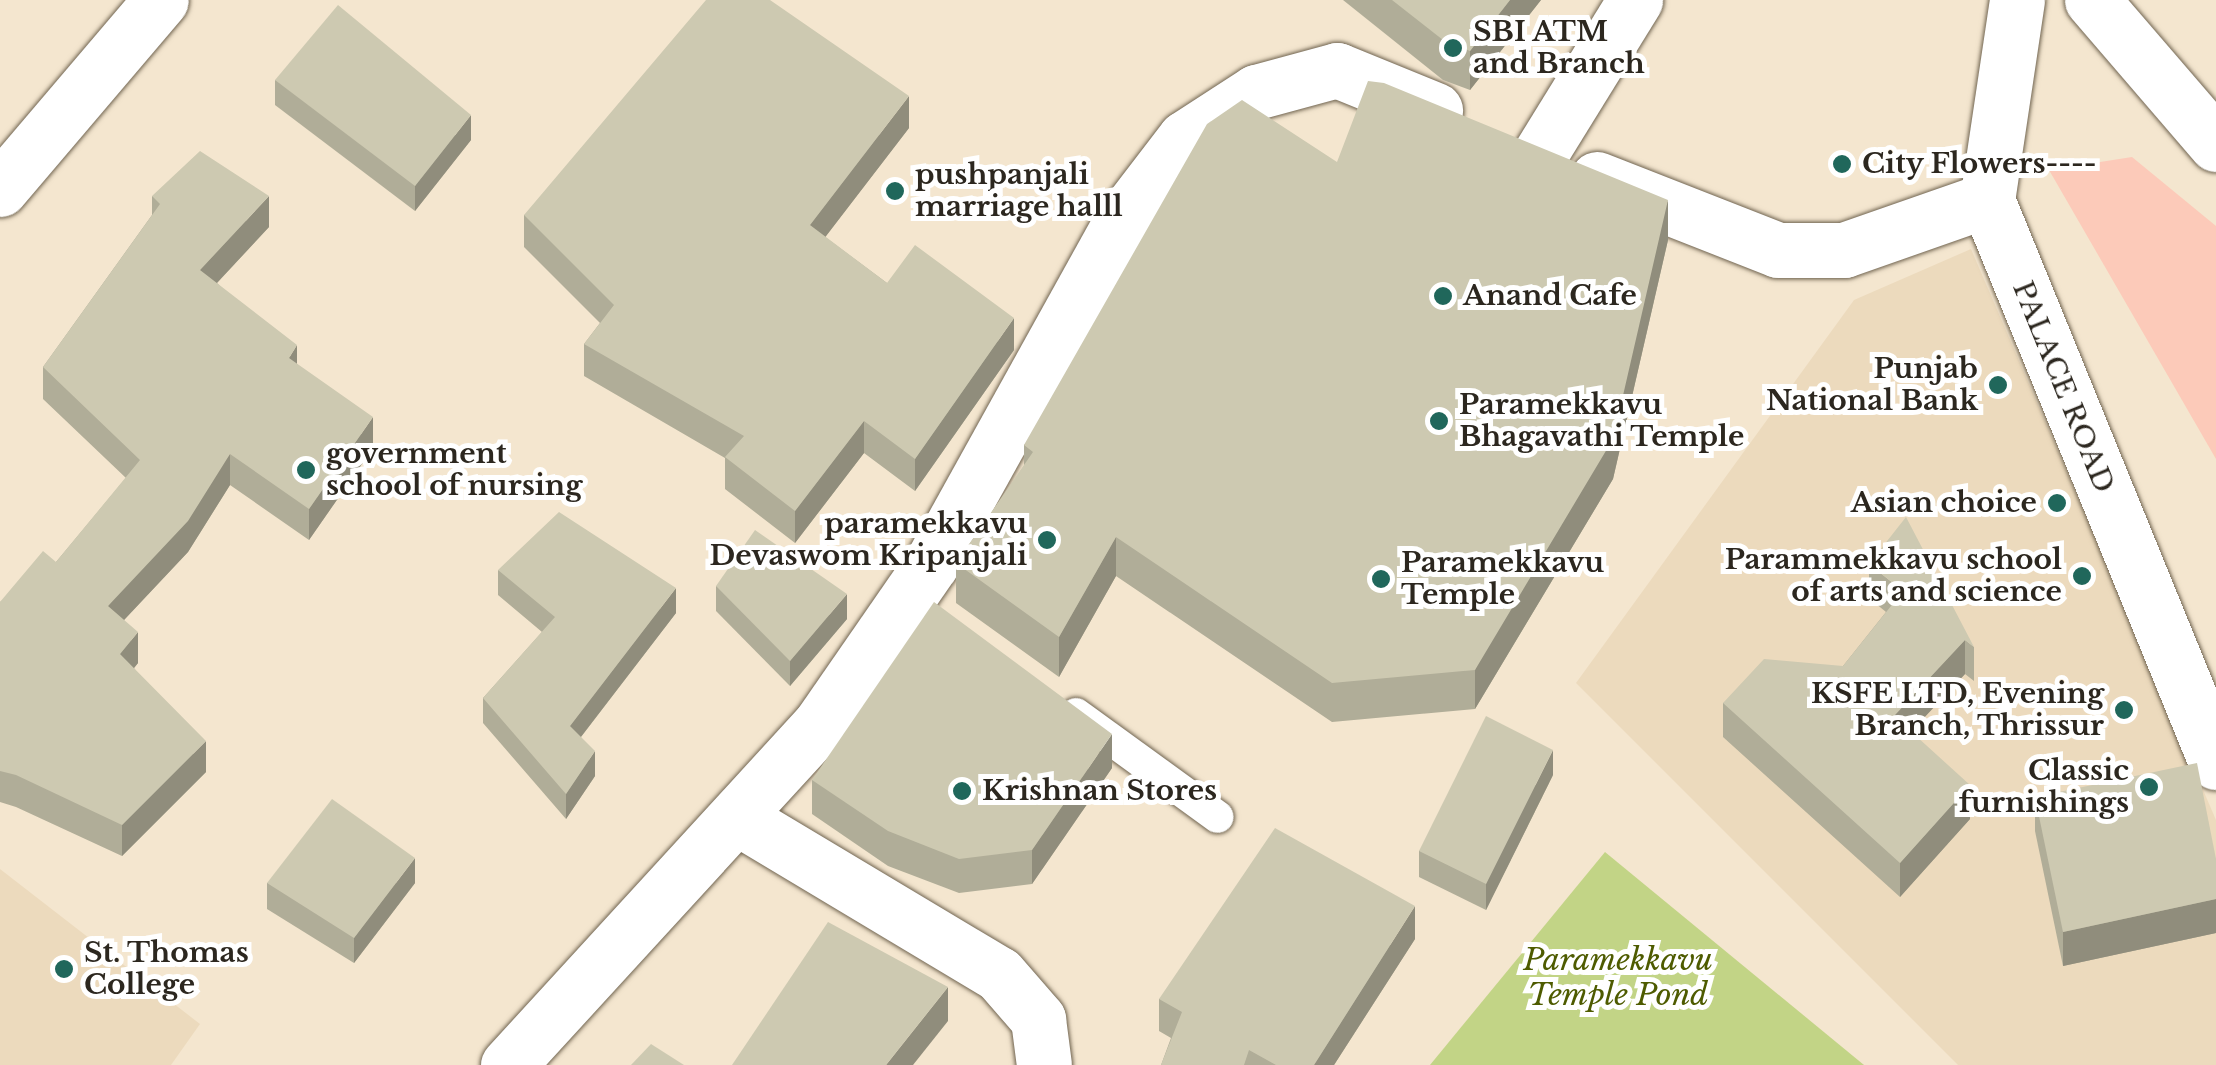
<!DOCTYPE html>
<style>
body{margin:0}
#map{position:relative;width:2216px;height:1065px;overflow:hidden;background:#f4e6cf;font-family:"Libre Baskerville",serif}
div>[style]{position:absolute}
.built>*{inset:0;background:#ecdabd}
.green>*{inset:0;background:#fccab9}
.water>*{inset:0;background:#c2d486}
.roads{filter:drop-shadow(0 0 2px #706450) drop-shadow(0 0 2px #706450)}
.service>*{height:32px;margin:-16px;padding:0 16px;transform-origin:16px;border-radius:16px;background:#fff}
.minor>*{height:55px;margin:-27.5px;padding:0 27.5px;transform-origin:27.5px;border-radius:27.5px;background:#fff}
.secondary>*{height:55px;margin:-27.5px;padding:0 27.5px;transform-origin:27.5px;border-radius:27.5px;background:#fff}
.primary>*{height:55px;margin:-27.5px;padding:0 27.5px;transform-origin:27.5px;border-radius:27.5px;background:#fff}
.wall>*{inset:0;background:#b0ad98}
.shaded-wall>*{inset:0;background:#908d7c}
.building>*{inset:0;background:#cdc9b1}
.dots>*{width:28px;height:28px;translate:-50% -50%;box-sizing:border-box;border:5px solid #fff;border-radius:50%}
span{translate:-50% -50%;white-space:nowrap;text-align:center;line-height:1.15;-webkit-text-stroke:10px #fff;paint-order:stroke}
.poi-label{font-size:28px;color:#2c271f;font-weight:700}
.left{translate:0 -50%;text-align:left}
.right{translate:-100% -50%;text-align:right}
.street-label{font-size:28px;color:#2c271f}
.water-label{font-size:30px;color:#4e5b00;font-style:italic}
</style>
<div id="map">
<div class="built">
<div style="clip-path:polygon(1971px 249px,2216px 820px,2216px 1065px,1958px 1065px,1576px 683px,1854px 300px)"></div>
<div style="clip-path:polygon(0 869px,200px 1024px,171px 1065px,0 1065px)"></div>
</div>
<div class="green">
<div style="clip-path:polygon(2132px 157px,2216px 226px,2216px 459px,2049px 170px)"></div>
</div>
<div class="water">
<div style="clip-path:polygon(1605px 852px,1864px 1065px,1430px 1065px)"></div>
</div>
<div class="roads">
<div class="service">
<div style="left:1076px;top:714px;width:175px;rotate:36deg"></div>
</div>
<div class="minor">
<div style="left:1540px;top:154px;width:181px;rotate:-58.3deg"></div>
<div style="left:1597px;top:179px;width:194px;rotate:21.4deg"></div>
<div style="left:1778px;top:250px;width:66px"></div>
<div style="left:1844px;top:250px;width:151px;rotate:-19.3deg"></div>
<div style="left:738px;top:818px;width:304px;rotate:30.9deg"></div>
<div style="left:999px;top:974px;width:60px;rotate:49.1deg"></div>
<div style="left:1038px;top:1019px;width:46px;rotate:82.6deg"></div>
<div style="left:508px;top:1065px;width:464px;rotate:-47.5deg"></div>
<div style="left:821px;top:723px;width:193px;rotate:-55.3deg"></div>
<div style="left:931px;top:564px;width:393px;rotate:-61deg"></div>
<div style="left:1122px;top:220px;width:103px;rotate:-52.5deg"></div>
<div style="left:1185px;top:138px;width:85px;rotate:-32.9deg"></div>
<div style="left:1256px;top:92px;width:84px;rotate:-15.2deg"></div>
<div style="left:1337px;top:70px;width:106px;rotate:22.2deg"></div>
</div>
<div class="secondary">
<div style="left:2017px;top:0;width:202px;rotate:98.5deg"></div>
<div style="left:1987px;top:200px;width:607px;rotate:67.83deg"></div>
<div style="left:0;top:189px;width:248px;rotate:-49.6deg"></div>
</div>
<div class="primary">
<div style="left:2092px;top:0;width:190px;rotate:49.3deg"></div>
</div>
</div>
<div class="wall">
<div style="clip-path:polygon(1343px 0,1541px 0,1470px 90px,1443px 80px)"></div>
<div style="clip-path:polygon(275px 80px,471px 140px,415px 211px,275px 105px)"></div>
<div style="clip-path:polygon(909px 128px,825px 237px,887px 283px,1014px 350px,915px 491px,864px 453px,795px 543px,725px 489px,725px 458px,584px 376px,584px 344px,600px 323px,524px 247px,524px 215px)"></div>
<div style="clip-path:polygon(1337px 162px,1668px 240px,1613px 479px,1475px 709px,1332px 722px,1116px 576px,1059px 677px,956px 603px,956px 563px,1024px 466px,1024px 445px)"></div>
<div style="clip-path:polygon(152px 196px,269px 227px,217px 283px,297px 364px,373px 448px,309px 540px,230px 485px,188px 552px,124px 620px,138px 663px,134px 668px,206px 772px,122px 856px,16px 807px,0 802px,0 602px,56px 562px,126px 478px,43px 399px,43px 367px,152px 215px)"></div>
<div style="clip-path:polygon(1869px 564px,1974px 647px,1974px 681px,1965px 674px,1911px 731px,1970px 819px,1900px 897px,1723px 737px,1723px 703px,1843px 666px,1886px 612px,1869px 598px)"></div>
<div style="clip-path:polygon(498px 570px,676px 613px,581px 737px,595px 776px,566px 819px,483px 723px,483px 698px,542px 632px,498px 595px)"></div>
<div style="clip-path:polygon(716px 586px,847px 619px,790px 686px,716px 611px)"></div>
<div style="clip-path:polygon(1112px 768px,1032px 884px,959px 893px,888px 866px,812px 814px,812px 780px)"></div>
<div style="clip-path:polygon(1553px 775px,1486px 910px,1419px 877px,1419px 851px)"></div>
<div style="clip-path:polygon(2035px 797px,2216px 859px,2216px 933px,2063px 966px,2035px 831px)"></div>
<div style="clip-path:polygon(267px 883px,415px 883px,354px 963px,267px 909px)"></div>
<div style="clip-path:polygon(1415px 939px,1334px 1065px,1161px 1065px,1171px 1038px,1159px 1031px,1159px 999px)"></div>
</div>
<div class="shaded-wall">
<div style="clip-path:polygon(1510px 0,1541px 0,1470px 90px,1470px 51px)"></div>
<div style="clip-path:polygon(909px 96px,909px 128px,810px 257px,810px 225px)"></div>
<div style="clip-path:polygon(471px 115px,471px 140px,415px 211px,415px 186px)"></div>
<div style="clip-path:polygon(269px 196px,269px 227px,200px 301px,200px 270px)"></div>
<div style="clip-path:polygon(1668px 200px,1668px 240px,1613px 479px,1475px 709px,1475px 670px)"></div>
<div style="clip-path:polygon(1014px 318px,1014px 350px,915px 491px,915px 459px)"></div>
<div style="clip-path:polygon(297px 345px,297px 377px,289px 358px)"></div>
<div style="clip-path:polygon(373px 417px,373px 448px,309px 540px,309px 509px)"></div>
<div style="clip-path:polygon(864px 421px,864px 453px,795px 543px,795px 511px)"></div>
<div style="clip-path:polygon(230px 454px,230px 485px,188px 552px,108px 637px,108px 606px)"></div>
<div style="clip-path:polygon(1116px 537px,1116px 576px,1059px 677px,1059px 637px)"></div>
<div style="clip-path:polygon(676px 588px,676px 613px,570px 751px,570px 726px)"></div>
<div style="clip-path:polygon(847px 594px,847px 619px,790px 686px,790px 661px)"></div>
<div style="clip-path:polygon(138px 632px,138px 663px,120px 685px,120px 654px)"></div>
<div style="clip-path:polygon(1965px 640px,1965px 674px,1894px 750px,1894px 716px)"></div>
<div style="clip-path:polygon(1112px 734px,1112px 768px,1032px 884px,1032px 850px)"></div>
<div style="clip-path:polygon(206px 741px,206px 772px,122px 856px,122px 825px)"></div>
<div style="clip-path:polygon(1553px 750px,1553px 775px,1486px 910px,1486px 884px)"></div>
<div style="clip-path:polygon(595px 751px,595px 776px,566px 819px,566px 794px)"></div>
<div style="clip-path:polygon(1970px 785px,1970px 819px,1900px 897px,1900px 863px)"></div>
<div style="clip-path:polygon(415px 858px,415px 883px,354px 963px,354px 938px)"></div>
<div style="clip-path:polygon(2216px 899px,2216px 933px,2063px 966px,2063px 932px)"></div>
<div style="clip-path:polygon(1415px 906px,1415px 939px,1334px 1065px,1314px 1065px)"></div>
<div style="clip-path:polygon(948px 987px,948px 1021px,913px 1065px,886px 1065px)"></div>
</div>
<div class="building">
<div style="clip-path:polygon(706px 0,770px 0,909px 96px,810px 225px,887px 283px,915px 245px,1014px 318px,915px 459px,864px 421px,795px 511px,725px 457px,744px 436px,584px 344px,614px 305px,524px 215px)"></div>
<div style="clip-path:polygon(1392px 0,1510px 0,1470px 51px,1443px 40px)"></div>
<div style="clip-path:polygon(338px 5px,471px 115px,415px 186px,275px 80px)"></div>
<div style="clip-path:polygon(1368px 81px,1384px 83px,1668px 200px,1613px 439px,1475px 670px,1332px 683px,1116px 537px,1059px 637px,956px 563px,1033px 452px,1024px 445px,1207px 124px,1242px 100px,1337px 162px)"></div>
<div style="clip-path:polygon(200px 151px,269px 196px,200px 270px,297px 345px,289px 358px,373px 417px,309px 509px,230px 454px,188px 521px,108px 606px,138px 632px,120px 654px,206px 741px,122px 825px,16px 775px,0 771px,0 602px,43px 551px,56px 562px,140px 460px,43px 367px,160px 204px,152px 196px)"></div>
<div style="clip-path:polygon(559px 512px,676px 588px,570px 726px,595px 751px,566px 794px,483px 698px,555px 617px,498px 570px)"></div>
<div style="clip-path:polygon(1906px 517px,1974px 647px,1965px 640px,1894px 716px,1970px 785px,1900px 863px,1723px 703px,1764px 659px,1843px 666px,1903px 591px,1869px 564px)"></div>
<div style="clip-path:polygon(755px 530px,847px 594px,790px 661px,716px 586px)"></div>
<div style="clip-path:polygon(934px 602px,1112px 734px,1032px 850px,959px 859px,888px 831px,812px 780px)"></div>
<div style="clip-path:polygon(1486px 716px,1553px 750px,1486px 884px,1419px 851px)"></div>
<div style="clip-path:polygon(2197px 763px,2216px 859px,2216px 899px,2063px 932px,2035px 797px)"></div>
<div style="clip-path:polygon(332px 799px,415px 858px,354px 938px,267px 883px)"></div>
<div style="clip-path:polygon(1275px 828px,1415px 906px,1314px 1065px,1276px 1065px,1249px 1050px,1244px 1065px,1161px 1065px,1182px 1012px,1159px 999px)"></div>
<div style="clip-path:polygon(828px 922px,948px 987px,886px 1065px,732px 1065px)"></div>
<div style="clip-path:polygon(651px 1044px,684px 1065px,631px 1065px)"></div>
</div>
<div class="dots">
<div style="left:1453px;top:48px;background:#20675b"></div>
<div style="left:1842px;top:164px;background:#20675b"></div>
<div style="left:895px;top:191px;background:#20675b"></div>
<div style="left:1443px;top:296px;background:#20675b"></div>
<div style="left:1998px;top:385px;background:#20675b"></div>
<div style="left:1439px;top:421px;background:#20675b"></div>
<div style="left:306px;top:470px;background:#20675b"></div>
<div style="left:2057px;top:503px;background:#20675b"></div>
<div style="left:1047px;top:540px;background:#20675b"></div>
<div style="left:2082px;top:576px;background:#20675b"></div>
<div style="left:1381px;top:579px;background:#20675b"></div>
<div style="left:2124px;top:710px;background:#20675b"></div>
<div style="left:2149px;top:787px;background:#20675b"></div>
<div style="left:962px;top:791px;background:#20675b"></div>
<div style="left:64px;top:969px;background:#20675b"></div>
</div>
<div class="poi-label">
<span class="left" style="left:1473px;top:48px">SBI ATM<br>and Branch</span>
<span class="left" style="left:1862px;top:164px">City Flowers----</span>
<span class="left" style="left:915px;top:191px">pushpanjali<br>marriage halll</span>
<span class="left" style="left:1463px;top:296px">Anand Cafe</span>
<span class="right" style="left:1978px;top:385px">Punjab<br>National Bank</span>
<span class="left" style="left:1459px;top:421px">Paramekkavu<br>Bhagavathi Temple</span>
<span class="left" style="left:326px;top:470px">government<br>school of nursing</span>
<span class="right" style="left:2037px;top:503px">Asian choice</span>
<span class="right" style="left:1027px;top:540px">paramekkavu<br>Devaswom Kripanjali</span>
<span class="right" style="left:2062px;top:576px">Parammekkavu school<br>of arts and science</span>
<span class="left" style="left:1401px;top:579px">Paramekkavu<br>Temple</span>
<span class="right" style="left:2104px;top:710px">KSFE LTD, Evening<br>Branch, Thrissur</span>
<span class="right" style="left:2129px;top:787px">Classic<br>furnishings</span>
<span class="left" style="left:982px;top:791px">Krishnan Stores</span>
<span class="left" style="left:84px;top:969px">St. Thomas<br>College</span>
</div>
<div class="street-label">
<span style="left:2063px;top:387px;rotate:68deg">PALACE ROAD</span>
</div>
<div class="water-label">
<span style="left:1618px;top:977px">Paramekkavu<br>Temple Pond</span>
</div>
</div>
